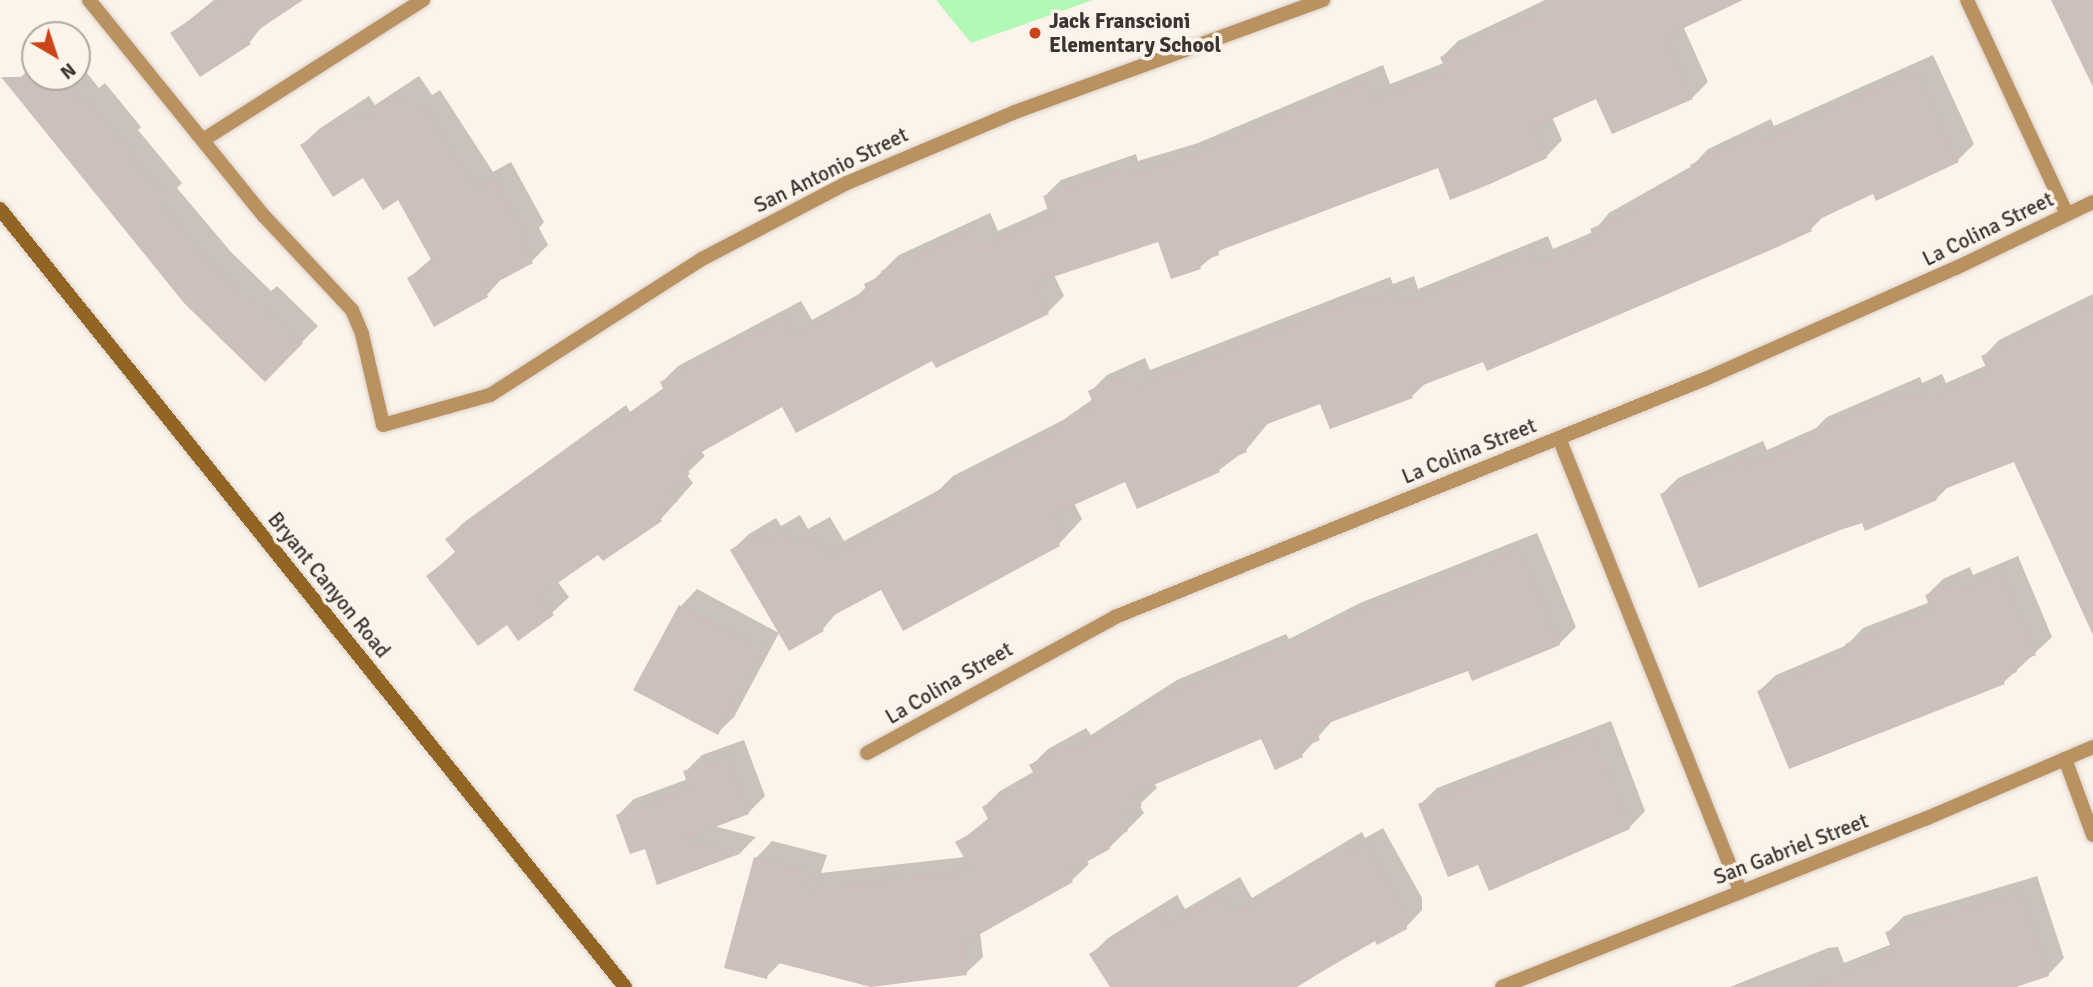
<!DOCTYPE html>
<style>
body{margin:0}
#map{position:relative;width:2093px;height:987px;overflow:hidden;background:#fcf3ea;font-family:Signika,sans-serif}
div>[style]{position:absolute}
.green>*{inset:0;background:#b2f8b6}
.shadow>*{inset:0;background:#0003}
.building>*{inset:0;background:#ccbfbc}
.roads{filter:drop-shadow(0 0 2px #d9d1c9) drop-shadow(0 0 2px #d9d1c9)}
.street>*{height:14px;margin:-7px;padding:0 7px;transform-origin:7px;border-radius:7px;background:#ba9261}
.secondary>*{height:14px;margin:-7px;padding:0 7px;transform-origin:7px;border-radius:7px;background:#926524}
.dots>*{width:19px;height:19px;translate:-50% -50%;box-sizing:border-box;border:4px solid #fcf3ea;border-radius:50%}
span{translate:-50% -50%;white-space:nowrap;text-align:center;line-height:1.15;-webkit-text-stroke:7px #fcf3ea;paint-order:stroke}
.poi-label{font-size:21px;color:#393532;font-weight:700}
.left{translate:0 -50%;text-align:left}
.street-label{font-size:21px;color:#393532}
.north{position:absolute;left:21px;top:21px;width:70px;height:70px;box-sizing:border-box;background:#fcf3ea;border:2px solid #aea7a0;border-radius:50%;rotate:141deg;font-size:19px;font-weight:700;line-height:28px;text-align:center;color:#393532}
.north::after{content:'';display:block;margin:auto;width:24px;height:32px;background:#cc4319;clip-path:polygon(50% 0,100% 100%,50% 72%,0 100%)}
</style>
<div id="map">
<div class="green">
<div style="clip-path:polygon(936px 0,1093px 0,971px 43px)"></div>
</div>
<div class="shadow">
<div style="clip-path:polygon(214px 0,298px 0,264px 24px,250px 42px,173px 33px)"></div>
<div style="clip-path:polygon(1545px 0,1739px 0,1683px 26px,1708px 82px,1692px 98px,1597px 97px,1552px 117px,1562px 140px,1546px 157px,1439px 166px,1227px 245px,1200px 267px,1159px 240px,1054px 275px,1064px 296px,1048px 312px,933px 358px,782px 405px,701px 451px,705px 456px,686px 474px,693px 483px,661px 519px,599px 552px,557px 581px,569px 597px,552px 613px,507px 623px,428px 576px,456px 551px,447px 539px,463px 523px,626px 405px,630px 412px,665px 387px,662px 382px,678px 366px,801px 301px,812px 320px,859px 294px,899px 255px,990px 213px,998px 231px,1049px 208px,1045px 196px,1061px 180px,1136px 154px,1138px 161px,1198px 143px,1383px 65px,1390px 84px,1444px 63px,1442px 57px,1458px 41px)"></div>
<div style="clip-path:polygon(1933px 55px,1974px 144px,1957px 161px,1873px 192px,1827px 213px,1811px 229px,1427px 382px,1412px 396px,1331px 427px,1321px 402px,1269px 422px,1246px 450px,1219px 470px,1138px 507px,1126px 480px,1074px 503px,1082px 519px,1059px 544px,882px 588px,838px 611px,823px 629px,732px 550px,749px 534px,776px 518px,781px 526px,800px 515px,808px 529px,830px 517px,844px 541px,939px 490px,953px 476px,1063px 420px,1093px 399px,1090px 392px,1107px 375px,1145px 358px,1150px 370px,1390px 277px,1393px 284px,1414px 276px,1418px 289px,1548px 236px,1553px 249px,1593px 232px,1609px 213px,1692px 166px,1708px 149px,1771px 119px,1774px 126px)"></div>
<div style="clip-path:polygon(77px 61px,99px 88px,105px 83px,141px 127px,138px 130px,182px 183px,177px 188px,231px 252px,271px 291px,277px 286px,318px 326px,265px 379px,11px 86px,35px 64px,35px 77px,77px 77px)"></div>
<div style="clip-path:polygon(419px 76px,432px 95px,440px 90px,493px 172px,511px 162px,544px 222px,539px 228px,548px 245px,532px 261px,503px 277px,487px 295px,409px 278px,432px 258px,399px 198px,302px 145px,319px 129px,369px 96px,375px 105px)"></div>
<div style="clip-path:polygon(2093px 294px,2093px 631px,2015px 460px,1951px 484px,1936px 499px,1863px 521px,1662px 494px,1678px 478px,1763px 441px,1767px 450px,1816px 428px,1827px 417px,1920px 377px,1922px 383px,1942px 374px,1946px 383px,1987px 365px,1983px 357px,1999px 340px)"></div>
<div style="clip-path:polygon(1537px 533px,1576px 627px,1559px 644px,1473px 679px,1469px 669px,1334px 719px,1302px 755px,1262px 737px,1154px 783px,1157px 788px,1139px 805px,1144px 813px,1109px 848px,1086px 860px,1089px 864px,1072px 880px,980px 932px,983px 957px,966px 973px,781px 962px,766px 977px,756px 858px,772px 841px,827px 855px,821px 873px,965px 857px,958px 843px,990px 817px,984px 807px,1000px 791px,1035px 771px,1032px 765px,1048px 749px,1086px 728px,1091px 735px,1177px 680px,1286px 634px,1289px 639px,1360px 603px)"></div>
<div style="clip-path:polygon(2018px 556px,2052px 637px,2004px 682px,1759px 691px,1776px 675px,1847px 645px,1863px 628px,1930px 602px,1927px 595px,1943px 579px,1970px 567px,1973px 575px)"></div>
<div style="clip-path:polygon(697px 589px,779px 633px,734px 717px,717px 733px,636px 690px,681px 606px)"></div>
<div style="clip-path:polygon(1611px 721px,1645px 811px,1629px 828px,1479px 863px,1420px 805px,1437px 788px)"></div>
<div style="clip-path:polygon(744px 740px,765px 796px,748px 813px,714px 826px,756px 837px,741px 852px,659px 882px,646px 846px,618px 815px,634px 799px,688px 779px,685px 772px,702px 755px)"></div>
<div style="clip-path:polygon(1383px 828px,1422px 898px,1422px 910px,1406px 927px,1375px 939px,1297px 987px,1112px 987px,1092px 954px,1108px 938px,1177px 895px,1185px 909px,1240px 877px,1252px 898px,1362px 832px,1365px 838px)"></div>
<div style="clip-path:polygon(2037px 876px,2064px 958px,2048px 975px,2011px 987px,1730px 987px,1828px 948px,1838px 947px,1844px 963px,1892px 944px,1887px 933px,1904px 916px)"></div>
</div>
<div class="building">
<div style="clip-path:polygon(220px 0,303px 0,246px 38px,251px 44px,200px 77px,170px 33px)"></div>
<div style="clip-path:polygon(1552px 0,1743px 0,1665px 37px,1693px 99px,1612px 134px,1596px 99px,1534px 127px,1547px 158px,1490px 184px,1450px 200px,1438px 168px,1218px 251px,1219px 255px,1199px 262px,1201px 269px,1171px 279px,1158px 242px,1035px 283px,1049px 314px,936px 368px,932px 361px,796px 433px,782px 407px,682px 463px,690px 474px,669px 489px,678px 501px,658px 515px,662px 521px,603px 561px,598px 555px,539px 596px,554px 615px,518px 641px,507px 625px,478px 646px,426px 576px,456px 553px,445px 539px,525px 479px,609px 420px,613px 427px,664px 390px,660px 382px,785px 316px,795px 335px,855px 302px,853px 298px,867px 292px,864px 284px,882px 275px,881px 271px,974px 228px,981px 246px,1050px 216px,1043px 196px,1119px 170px,1122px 176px,1180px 159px,1366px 80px,1374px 99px,1446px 71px,1440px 57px,1536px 14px,1534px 8px)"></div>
<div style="clip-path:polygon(2051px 0,2093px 0,2093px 87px)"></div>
<div style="clip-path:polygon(1916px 70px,1959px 162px,1876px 201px,1873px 194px,1809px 224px,1812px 231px,1773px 249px,1487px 371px,1483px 362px,1410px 390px,1413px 398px,1330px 429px,1320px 404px,1252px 430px,1255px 438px,1243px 443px,1247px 452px,1217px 464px,1220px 472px,1137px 509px,1125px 482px,1054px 514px,1066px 537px,1058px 542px,1060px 546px,903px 631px,881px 590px,819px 623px,824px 631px,789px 651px,730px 550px,759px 533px,764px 541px,783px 531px,791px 544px,813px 532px,827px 556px,938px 497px,935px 492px,1060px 428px,1058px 423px,1094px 406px,1088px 391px,1128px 374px,1134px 386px,1373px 292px,1376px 299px,1397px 291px,1402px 304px,1532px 251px,1537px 264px,1595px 240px,1590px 229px,1635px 210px,1631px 203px,1693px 172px,1690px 165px,1754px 134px,1758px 142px)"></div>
<div style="clip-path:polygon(1px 77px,60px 77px,82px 103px,87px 98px,167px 200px,161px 205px,215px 268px,254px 306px,259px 301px,303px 343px,265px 382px,184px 303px)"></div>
<div style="clip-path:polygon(402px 91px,415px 110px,423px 105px,477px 187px,494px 178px,529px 240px,523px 244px,533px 263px,484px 289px,488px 297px,434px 327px,407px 278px,433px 263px,398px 200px,383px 210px,363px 178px,333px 197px,300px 145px,352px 112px,358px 120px)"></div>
<div style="clip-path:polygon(2093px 302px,2093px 635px,2014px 462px,1934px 493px,1937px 500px,1865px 531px,1862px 523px,1840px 530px,1699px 588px,1660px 494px,1747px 456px,1751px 465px,1811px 438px,1809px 432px,1904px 392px,1906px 398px,1925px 389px,1930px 398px,1988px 372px,1981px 356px)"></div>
<div style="clip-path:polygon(1520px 548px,1560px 645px,1472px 681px,1468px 671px,1315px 728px,1320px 740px,1300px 749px,1303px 757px,1275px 770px,1261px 739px,1135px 793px,1142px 806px,1121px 817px,1128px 831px,1107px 842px,1110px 849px,1068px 872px,1073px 882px,964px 943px,967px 975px,871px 987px,771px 961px,767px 979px,724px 968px,754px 857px,811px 871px,806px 889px,971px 870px,955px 842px,990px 823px,982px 807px,1036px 777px,1029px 765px,1070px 743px,1074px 750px,1140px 712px,1138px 708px,1159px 696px,1270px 649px,1272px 654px,1342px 619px)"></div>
<div style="clip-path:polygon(2002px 571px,2036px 655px,2014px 664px,2017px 672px,2002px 678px,2005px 684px,1789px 769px,1757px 691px,1848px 653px,1845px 644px,1931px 610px,1925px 595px,1953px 583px,1957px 591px)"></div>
<div style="clip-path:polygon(679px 605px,764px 650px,718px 735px,633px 690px)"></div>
<div style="clip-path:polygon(1594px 736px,1630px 829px,1489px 891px,1478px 865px,1448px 877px,1418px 804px)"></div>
<div style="clip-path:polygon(728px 756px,749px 814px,684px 839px,742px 853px,657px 885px,645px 849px,630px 854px,616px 815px,689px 788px,683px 771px)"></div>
<div style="clip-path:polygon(1366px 843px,1407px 916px,1407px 929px,1377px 945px,1375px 941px,1295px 987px,1110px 987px,1089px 954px,1160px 910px,1168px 924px,1223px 893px,1235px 913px,1345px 847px,1348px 853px)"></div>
<div style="clip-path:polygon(2021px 891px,2049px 976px,2016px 987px,1811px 987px,1893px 952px,1885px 932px)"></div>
</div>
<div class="roads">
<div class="street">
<div style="left:89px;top:0;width:278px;rotate:51deg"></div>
<div style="left:264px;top:216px;width:129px;rotate:46.9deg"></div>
<div style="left:352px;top:310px;width:26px;rotate:67deg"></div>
<div style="left:362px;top:334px;width:93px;rotate:77deg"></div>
<div style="left:383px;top:425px;width:111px;rotate:-15.7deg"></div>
<div style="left:490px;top:395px;width:252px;rotate:-32.7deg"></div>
<div style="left:702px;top:259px;width:164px;rotate:-27.7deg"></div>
<div style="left:847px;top:183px;width:182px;rotate:-22.9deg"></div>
<div style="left:1015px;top:112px;width:328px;rotate:-20deg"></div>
<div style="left:1967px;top:0;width:236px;rotate:65deg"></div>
<div style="left:203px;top:140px;width:261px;rotate:-32.5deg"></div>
<div style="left:1559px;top:438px;width:488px;rotate:68.2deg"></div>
<div style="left:867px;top:753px;width:283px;rotate:-28.7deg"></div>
<div style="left:1115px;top:617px;width:636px;rotate:-21.97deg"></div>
<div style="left:1705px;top:379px;width:274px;rotate:-23.9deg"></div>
<div style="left:1956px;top:268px;width:152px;rotate:-25.7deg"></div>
<div style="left:2065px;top:759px;width:81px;rotate:69.8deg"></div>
<div style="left:1502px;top:987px;width:455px;rotate:-21.7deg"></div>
<div style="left:1925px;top:819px;width:183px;rotate:-23.2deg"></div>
</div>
<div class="secondary">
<div style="left:0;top:209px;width:998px;rotate:51.22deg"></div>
</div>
</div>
<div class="dots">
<div style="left:1035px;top:33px;background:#cc4319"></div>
</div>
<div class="poi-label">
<span class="left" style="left:1049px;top:33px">Jack Franscioni<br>Elementary School</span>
</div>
<div class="street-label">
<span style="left:831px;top:170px;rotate:-26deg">San Antonio Street</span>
<span style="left:1988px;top:229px;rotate:-26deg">La Colina Street</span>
<span style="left:1469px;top:451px;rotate:-22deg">La Colina Street</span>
<span style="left:329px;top:585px;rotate:51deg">Bryant Canyon Road</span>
<span style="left:949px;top:683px;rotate:-30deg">La Colina Street</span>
<span style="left:1791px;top:849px;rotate:-21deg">San Gabriel Street</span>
</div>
<div class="north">N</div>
</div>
